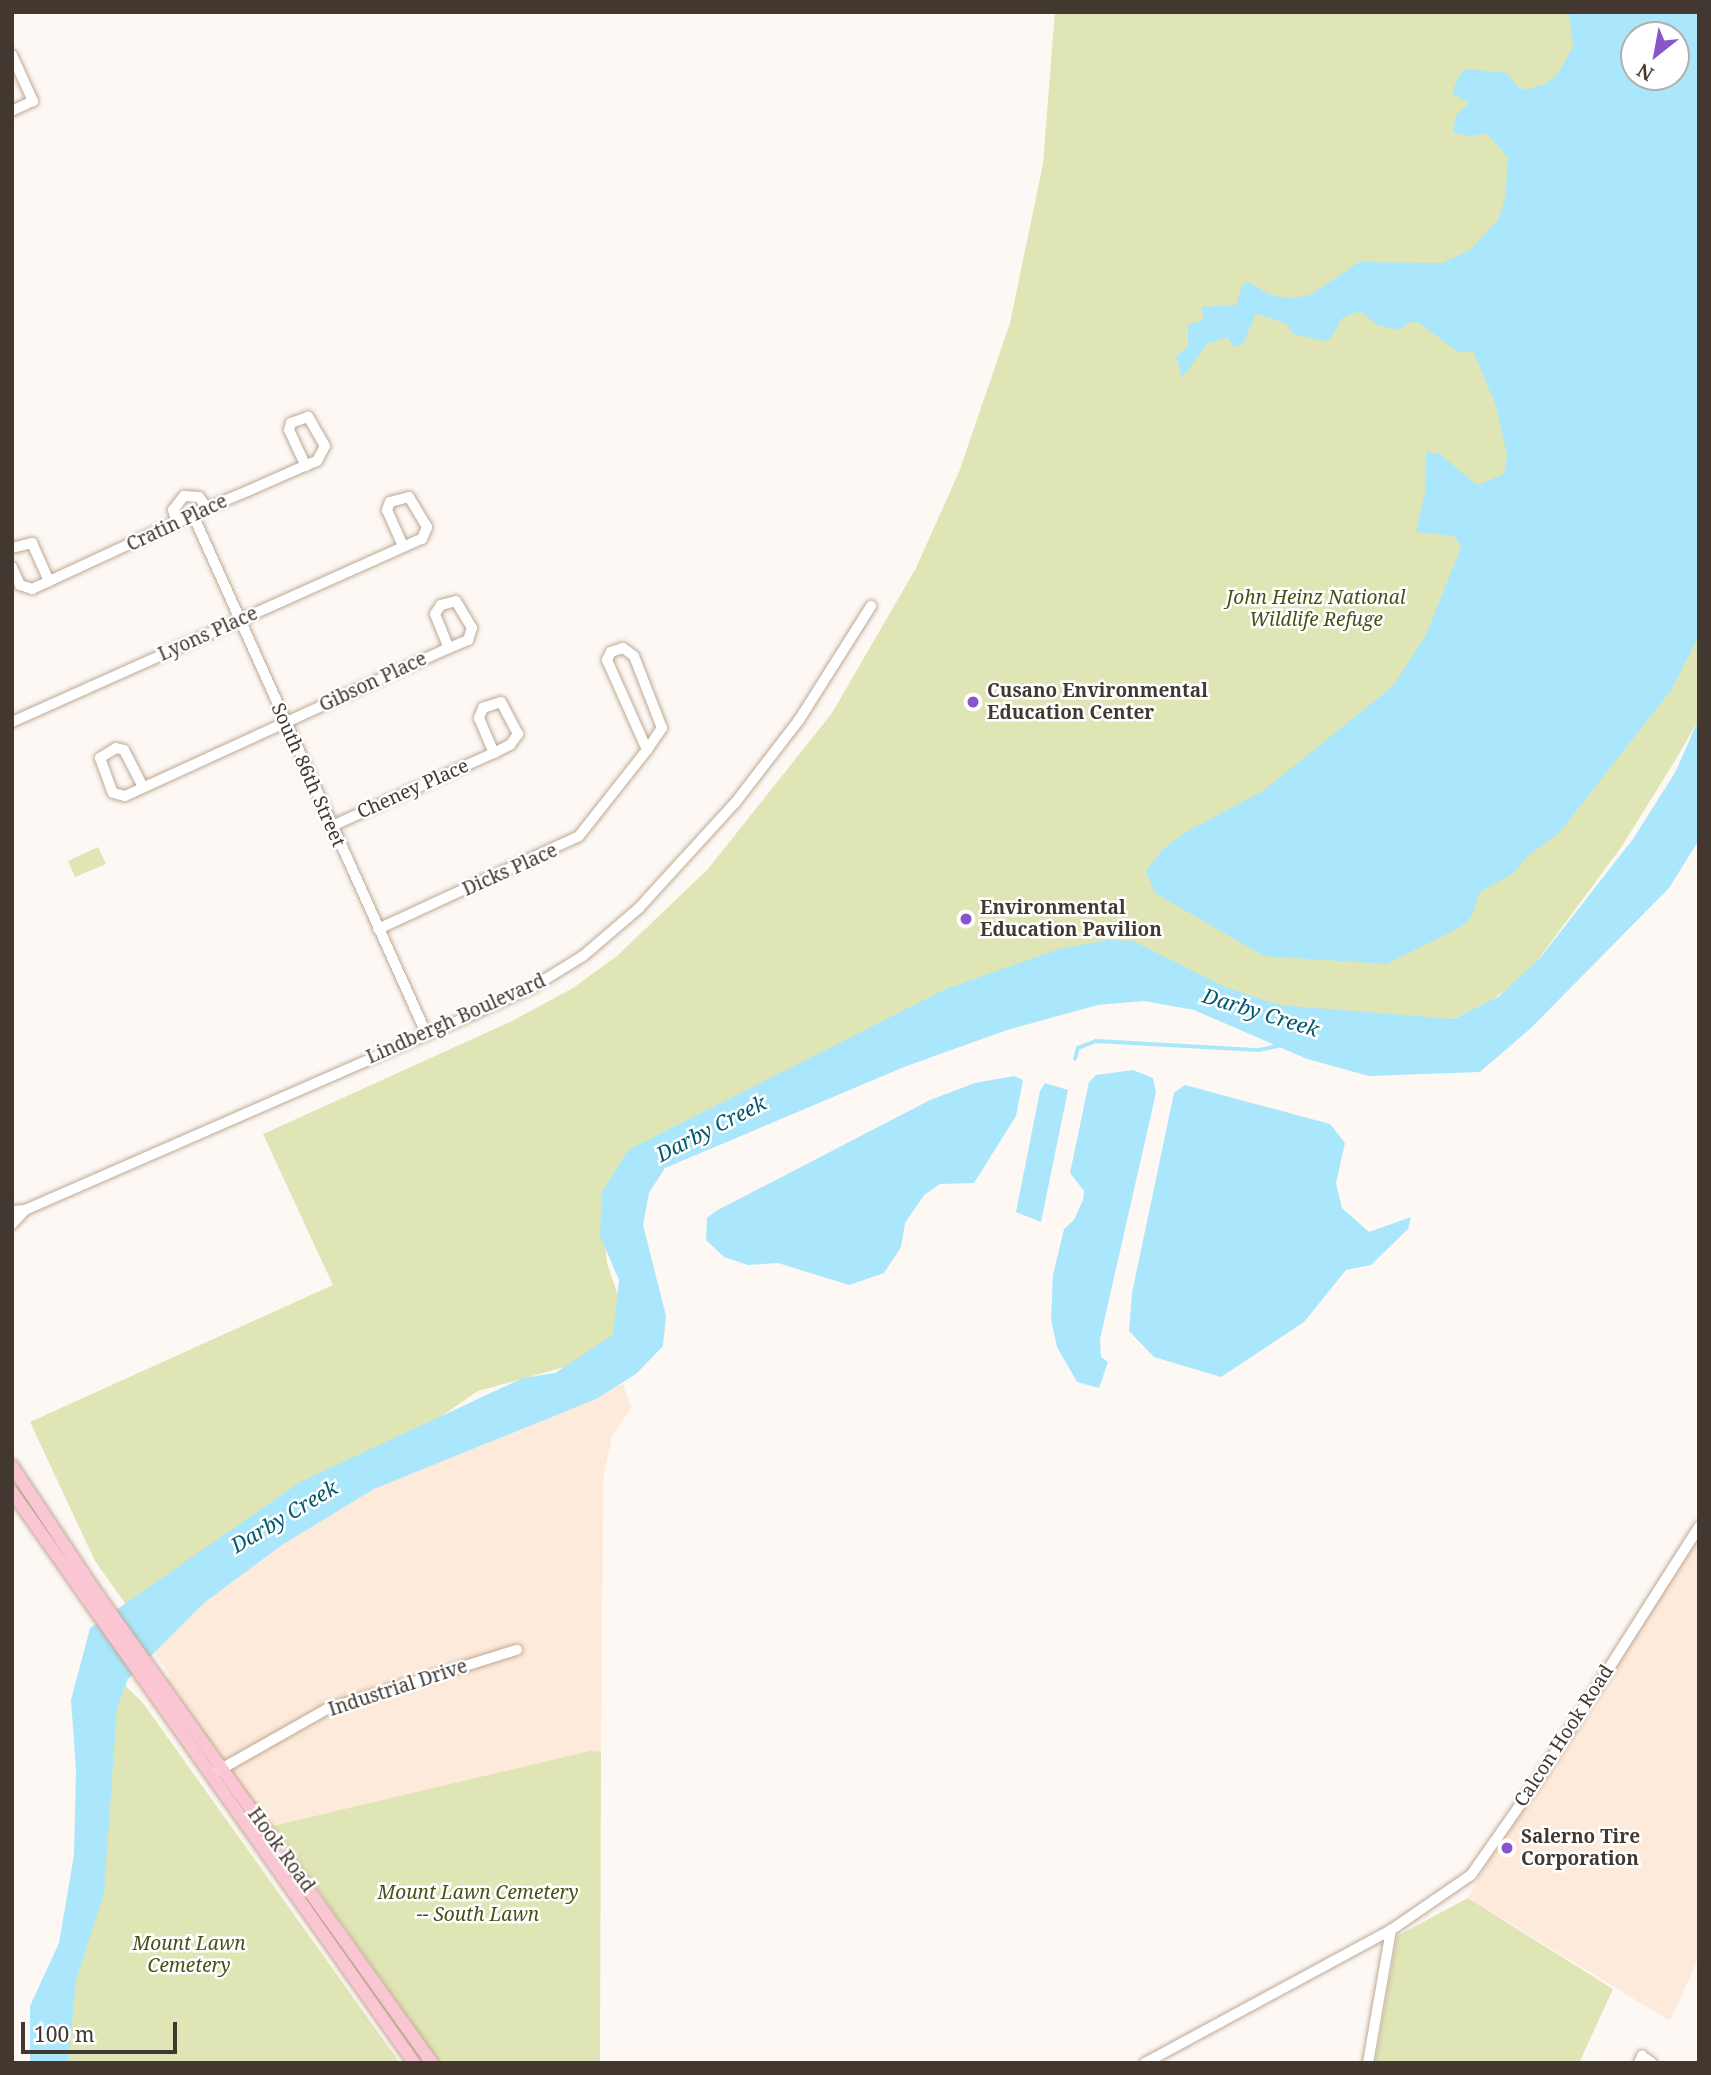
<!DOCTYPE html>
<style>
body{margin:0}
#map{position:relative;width:1711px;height:2075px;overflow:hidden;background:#fdf8f4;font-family:"Noto Serif",serif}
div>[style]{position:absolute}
.built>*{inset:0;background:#fdeada}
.green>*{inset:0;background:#dfe5b4}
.water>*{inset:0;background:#aae7fc}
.stream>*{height:3.5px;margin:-1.75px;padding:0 1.75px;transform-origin:1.75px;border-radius:1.75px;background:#aae7fc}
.roads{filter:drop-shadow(0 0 2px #bfa893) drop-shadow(0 0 2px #bfa893)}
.minor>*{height:10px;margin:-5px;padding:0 5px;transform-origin:5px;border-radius:5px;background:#fff}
.major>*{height:12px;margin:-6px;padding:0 6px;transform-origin:6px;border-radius:6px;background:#fbc6d3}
.dots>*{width:19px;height:19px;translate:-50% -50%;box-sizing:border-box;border:4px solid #fff;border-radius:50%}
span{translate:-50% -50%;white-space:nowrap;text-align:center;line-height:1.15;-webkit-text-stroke:5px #fff;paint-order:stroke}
.street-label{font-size:19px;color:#423830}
.park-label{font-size:19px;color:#4b4f15;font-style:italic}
.poi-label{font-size:19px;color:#423830;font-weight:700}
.left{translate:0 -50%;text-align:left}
.water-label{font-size:21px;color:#035a6f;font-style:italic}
.frame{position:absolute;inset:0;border:14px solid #423830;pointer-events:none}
.north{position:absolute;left:1620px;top:21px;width:70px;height:70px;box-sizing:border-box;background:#fff;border:2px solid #b3afac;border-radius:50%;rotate:211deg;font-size:19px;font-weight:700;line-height:28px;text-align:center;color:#423830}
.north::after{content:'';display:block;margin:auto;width:24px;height:32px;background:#8855cd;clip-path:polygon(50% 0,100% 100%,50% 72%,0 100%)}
.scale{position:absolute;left:21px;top:2022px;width:156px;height:32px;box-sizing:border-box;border:4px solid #423830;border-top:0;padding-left:9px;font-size:21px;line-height:24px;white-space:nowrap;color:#423830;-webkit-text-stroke:5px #fff;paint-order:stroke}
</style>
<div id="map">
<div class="built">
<div style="clip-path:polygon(623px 1384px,631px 1408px,612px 1436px,603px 1479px,601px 1752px,265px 1828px,158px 1677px,172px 1678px,153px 1651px,204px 1603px,282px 1545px,374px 1489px)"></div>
<div style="clip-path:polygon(1699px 1528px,1699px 1957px,1670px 2021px,1468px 1898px,1537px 1771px)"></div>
</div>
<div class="green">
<div style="clip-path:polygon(evenodd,1055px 12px,1699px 12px,1699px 719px,1676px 759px,1622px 846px,1529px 972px,1487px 1004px,1435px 1026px,1366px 1030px,1230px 994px,950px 990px,629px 1153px,606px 1193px,602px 1217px,607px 1263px,620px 1302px,621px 1332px,572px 1365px,478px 1391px,408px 1439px,293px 1487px,127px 1606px,95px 1561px,30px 1422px,333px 1285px,263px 1134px,512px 1021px,573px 988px,617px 956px,708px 869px,832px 713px,916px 568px,959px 472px,1010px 323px,1043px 164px,1055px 12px,1634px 35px,1676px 35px,1676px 77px,1634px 77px,1634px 35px)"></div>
<div style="clip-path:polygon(98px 847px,106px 864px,75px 877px,68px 861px)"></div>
<div style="clip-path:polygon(104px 1665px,143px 1703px,400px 2063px,54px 2063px)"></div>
<div style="clip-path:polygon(590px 1751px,601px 1752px,600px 2063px,440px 2063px,273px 1826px)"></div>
<div style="clip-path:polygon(1468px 1898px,1613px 1989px,1579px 2063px,1375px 2063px,1397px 1936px)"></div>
</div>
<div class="water">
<div style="clip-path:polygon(evenodd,1569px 12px,1699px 12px,1699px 636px,1671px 690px,1559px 833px,1528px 856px,1512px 874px,1480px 892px,1471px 917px,1459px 928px,1386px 964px,1264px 956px,1155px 893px,1146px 871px,1162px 850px,1186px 832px,1263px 791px,1393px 686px,1426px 635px,1461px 547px,1454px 536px,1416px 532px,1425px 492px,1426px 452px,1440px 454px,1477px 485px,1504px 474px,1507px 455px,1496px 406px,1473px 351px,1458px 352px,1419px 323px,1411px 322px,1398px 330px,1378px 325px,1361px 312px,1354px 313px,1341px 319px,1331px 338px,1324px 341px,1293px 334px,1287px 324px,1256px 313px,1243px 344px,1233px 347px,1227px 337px,1207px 344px,1182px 378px,1176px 356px,1188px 347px,1188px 325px,1204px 319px,1201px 307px,1236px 305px,1242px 285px,1248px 282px,1273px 296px,1292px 298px,1310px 295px,1359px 262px,1442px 263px,1470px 250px,1498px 220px,1505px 199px,1508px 157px,1487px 134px,1466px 136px,1453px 132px,1456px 115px,1469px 103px,1453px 94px,1454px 87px,1462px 71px,1470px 69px,1507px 73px,1518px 87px,1526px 90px,1545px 84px,1557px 75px,1573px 47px,1569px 12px,1634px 35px,1676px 35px,1676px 77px,1634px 77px,1634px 35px)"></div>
<div style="clip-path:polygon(1699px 718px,1699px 840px,1669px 888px,1532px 1027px,1480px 1072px,1369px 1076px,1307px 1059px,1194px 1010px,1144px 1001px,1098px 1005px,1007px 1030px,904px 1067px,665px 1168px,649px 1193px,643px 1225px,666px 1316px,663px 1346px,636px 1374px,596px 1399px,374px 1489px,282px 1545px,204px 1603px,128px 1679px,117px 1707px,104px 1894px,76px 1980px,68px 2063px,30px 2063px,30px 2006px,59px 1943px,74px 1855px,76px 1770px,71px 1700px,90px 1628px,300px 1482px,523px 1378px,555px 1373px,613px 1335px,619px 1280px,600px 1236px,602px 1192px,628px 1150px,946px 989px,1059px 949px,1108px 940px,1133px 941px,1225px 987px,1279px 1005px,1453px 1019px,1498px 997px,1540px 958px,1633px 839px,1676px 771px)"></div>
<div style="clip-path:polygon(1133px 1070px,1153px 1078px,1156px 1093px,1100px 1339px,1101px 1357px,1108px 1362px,1099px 1388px,1077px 1382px,1057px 1347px,1051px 1320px,1053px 1275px,1064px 1229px,1074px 1220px,1083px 1200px,1084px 1191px,1070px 1173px,1089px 1082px,1096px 1075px)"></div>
<div style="clip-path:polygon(1014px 1076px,1023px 1080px,1016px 1116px,974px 1183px,940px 1184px,924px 1195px,905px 1223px,901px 1247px,884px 1273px,849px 1285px,778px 1263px,748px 1265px,724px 1257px,706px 1240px,707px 1218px,716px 1211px,930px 1100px,975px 1083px)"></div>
<div style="clip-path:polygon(1045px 1083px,1068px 1090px,1041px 1222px,1016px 1212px,1040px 1091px)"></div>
<div style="clip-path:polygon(1185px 1085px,1330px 1124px,1345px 1143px,1336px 1183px,1342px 1208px,1369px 1232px,1411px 1217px,1408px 1229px,1371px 1265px,1346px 1270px,1304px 1322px,1221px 1377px,1154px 1357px,1129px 1331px,1132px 1293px,1174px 1093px)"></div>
</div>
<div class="stream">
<div style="left:1075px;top:1059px;width:11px;rotate:-75deg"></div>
<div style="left:1078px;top:1048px;width:19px;rotate:-21deg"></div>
<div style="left:1096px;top:1041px;width:163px;rotate:3.2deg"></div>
<div style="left:1259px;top:1050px;width:24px;rotate:-12deg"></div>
</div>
<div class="roads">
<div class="minor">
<div style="left:12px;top:55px;width:51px;rotate:65.5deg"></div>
<div style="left:33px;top:101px;width:23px;rotate:155deg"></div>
<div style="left:193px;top:515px;width:568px;rotate:65.78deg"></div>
<div style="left:177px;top:523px;width:14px;rotate:-107deg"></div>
<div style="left:173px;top:510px;width:18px;rotate:-52deg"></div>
<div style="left:184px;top:496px;width:15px;rotate:4deg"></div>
<div style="left:199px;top:497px;width:14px;rotate:54deg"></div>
<div style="left:12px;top:548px;width:21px;rotate:-14deg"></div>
<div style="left:32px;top:543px;width:42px;rotate:65.9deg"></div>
<div style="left:12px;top:567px;width:20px;rotate:66deg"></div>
<div style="left:20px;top:585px;width:13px;rotate:18deg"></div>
<div style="left:32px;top:589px;width:193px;rotate:-24.8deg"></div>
<div style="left:207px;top:508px;width:47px;rotate:-22.7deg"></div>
<div style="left:250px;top:490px;width:64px;rotate:-23.8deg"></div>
<div style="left:309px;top:464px;width:9px;rotate:-21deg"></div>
<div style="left:317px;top:461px;width:17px;rotate:-62deg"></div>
<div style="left:325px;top:446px;width:34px;rotate:-120deg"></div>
<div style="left:308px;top:417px;width:18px;rotate:161deg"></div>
<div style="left:291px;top:423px;width:7px;rotate:106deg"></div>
<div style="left:289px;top:430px;width:40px;rotate:65deg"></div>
<div style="left:12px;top:722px;width:449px;rotate:-24.1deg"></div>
<div style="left:422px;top:539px;width:13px;rotate:-67deg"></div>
<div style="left:427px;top:527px;width:35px;rotate:-121deg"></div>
<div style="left:409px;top:497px;width:20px;rotate:165deg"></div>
<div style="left:390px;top:502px;width:9px;rotate:111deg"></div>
<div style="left:387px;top:510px;width:39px;rotate:66deg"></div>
<div style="left:143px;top:787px;width:42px;rotate:-117.2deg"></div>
<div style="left:124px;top:750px;width:8px;rotate:-166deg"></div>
<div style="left:116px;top:748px;width:19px;rotate:148deg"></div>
<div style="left:100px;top:758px;width:37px;rotate:70deg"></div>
<div style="left:113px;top:793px;width:12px;rotate:14deg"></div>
<div style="left:125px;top:796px;width:254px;rotate:-24.6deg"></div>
<div style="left:356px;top:690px;width:97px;rotate:-24.4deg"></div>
<div style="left:444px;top:650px;width:5px;rotate:-22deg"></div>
<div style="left:449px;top:648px;width:21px;rotate:-23deg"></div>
<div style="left:468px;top:640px;width:13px;rotate:-72deg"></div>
<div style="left:472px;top:628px;width:31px;rotate:-121deg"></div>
<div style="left:456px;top:601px;width:16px;rotate:165deg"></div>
<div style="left:441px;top:605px;width:11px;rotate:124deg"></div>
<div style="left:435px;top:614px;width:37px;rotate:68deg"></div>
<div style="left:332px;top:826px;width:178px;rotate:-24.3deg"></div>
<div style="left:494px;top:753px;width:18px;rotate:-27deg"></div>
<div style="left:510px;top:745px;width:14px;rotate:-54deg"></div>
<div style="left:518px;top:734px;width:36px;rotate:-118deg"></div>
<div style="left:501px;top:702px;width:19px;rotate:162deg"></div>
<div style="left:483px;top:708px;width:11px;rotate:112deg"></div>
<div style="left:479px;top:718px;width:38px;rotate:67deg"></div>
<div style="left:378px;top:929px;width:221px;rotate:-24.8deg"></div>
<div style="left:579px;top:836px;width:110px;rotate:-51.7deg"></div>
<div style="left:647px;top:750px;width:27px;rotate:-56deg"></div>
<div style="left:662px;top:728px;width:77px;rotate:-111.3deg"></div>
<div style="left:634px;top:656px;width:14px;rotate:-144deg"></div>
<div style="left:623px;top:648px;width:13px;rotate:162deg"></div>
<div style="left:611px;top:652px;width:9px;rotate:117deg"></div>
<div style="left:607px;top:660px;width:98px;rotate:66deg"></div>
<div style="left:12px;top:1211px;width:13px;rotate:-4deg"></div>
<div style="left:25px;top:1210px;width:463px;rotate:-23.6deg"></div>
<div style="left:449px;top:1025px;width:90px;rotate:-24.3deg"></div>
<div style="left:531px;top:988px;width:61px;rotate:-31.6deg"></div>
<div style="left:583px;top:956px;width:74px;rotate:-40.6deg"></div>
<div style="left:639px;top:908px;width:142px;rotate:-47.6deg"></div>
<div style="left:735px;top:803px;width:105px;rotate:-52.4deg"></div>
<div style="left:799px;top:720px;width:135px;rotate:-57.7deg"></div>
<div style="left:12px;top:1224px;width:19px;rotate:-47deg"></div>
<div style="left:216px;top:1772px;width:128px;rotate:-29.6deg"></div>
<div style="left:327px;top:1709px;width:199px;rotate:-17.3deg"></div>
<div style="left:1145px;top:2063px;width:280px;rotate:-28.4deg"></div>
<div style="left:1391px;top:1930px;width:97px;rotate:-34.5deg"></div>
<div style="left:1471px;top:1875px;width:118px;rotate:-55deg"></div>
<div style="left:1539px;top:1778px;width:298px;rotate:-57.5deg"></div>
<div style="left:1368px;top:2063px;width:135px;rotate:-80.2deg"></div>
<div style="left:1639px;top:2063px;width:8px;rotate:-67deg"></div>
<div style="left:1642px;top:2056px;width:12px;rotate:35deg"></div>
</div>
<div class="major">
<div style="left:12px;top:1466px;width:150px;rotate:56.4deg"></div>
<div style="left:95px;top:1591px;width:580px;rotate:54.47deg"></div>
<div style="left:12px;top:1492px;width:698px;rotate:54.85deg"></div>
</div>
</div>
<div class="dots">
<div style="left:973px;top:702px;background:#8855cd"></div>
<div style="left:966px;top:919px;background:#8855cd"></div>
<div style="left:1507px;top:1848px;background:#8855cd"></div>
</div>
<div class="street-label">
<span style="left:177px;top:523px;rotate:-25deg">Cratin Place</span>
<span style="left:208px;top:634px;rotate:-24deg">Lyons Place</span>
<span style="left:373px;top:682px;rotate:-25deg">Gibson Place</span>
<span style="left:308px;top:775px;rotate:66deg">South 86th Street</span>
<span style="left:413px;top:789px;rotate:-24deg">Cheney Place</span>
<span style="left:510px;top:870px;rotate:-24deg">Dicks Place</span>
<span style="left:456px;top:1019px;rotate:-24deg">Lindbergh Boulevard</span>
<span style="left:398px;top:1688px;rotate:-18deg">Industrial Drive</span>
<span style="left:1564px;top:1736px;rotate:-57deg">Calcon Hook Road</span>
<span style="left:281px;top:1850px;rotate:54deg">Hook Road</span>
</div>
<div class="park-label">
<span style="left:1316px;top:609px">John Heinz National<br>Wildlife Refuge</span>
<span style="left:478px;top:1904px">Mount Lawn Cemetery<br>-- South Lawn</span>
<span style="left:189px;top:1955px">Mount Lawn<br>Cemetery</span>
</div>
<div class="poi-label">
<span class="left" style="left:987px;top:702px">Cusano Environmental<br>Education Center</span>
<span class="left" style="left:980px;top:919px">Environmental<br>Education Pavilion</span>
<span class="left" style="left:1521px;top:1848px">Salerno Tire<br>Corporation</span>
</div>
<div class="water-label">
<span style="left:1261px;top:1012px;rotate:17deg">Darby Creek</span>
<span style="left:711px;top:1128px;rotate:-27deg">Darby Creek</span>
<span style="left:284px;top:1516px;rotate:-31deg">Darby Creek</span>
</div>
<div class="frame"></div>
<div class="north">N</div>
<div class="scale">100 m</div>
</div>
